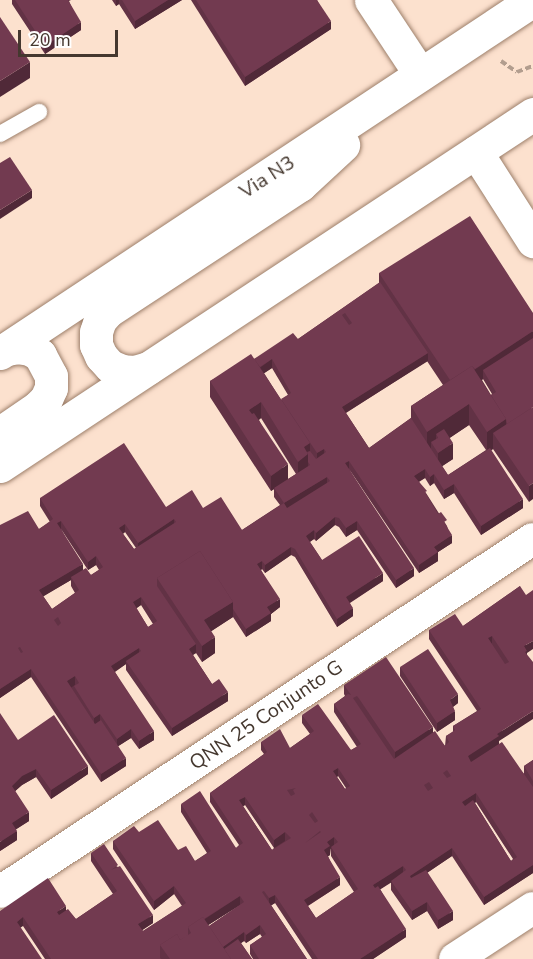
<!DOCTYPE html>
<style>
body{margin:0}
#map{position:relative;width:533px;height:959px;overflow:hidden;background:#fce1ce;font-family:"Nunito Sans",sans-serif}
div>[style]{position:absolute}
.path>*{height:4px;margin-top:-2px;transform-origin:0;background:repeating-linear-gradient(90deg,#b29d8e 0 6px,transparent 0 9px)}
.roads{filter:drop-shadow(0 0 2px #9d7f6a) drop-shadow(0 0 2px #9d7f6a)}
.lane>*{height:16px;margin:-8px;padding:0 8px;transform-origin:8px;border-radius:8px;background:#fff}
.street>*{height:32px;margin:-16px;padding:0 16px;transform-origin:16px;border-radius:16px;background:#fff}
.secondary>*{height:33px;margin:-16.5px;padding:0 16.5px;transform-origin:16.5px;border-radius:16.5px;background:#fff}
.wall>*{inset:0;background:#623245}
.shaded-wall>*{inset:0;background:#502938}
.building>*{inset:0;background:#723a50}
span{translate:-50% -50%;white-space:nowrap;text-align:center;line-height:1.15;-webkit-text-stroke:6px #fff;paint-order:stroke}
.street-label{font-size:20px;color:#45382f}
.scale{position:absolute;left:18px;top:30px;width:100px;height:27px;box-sizing:border-box;border:3px solid #45382f;border-top:0;padding-left:8px;font-size:18px;line-height:21px;white-space:nowrap;color:#45382f;-webkit-text-stroke:4px #fff;paint-order:stroke}
</style>
<div id="map">
<div class="path">
<div style="left:501px;top:61px;width:19px;rotate:35deg"></div>
<div style="left:517px;top:72px;width:17px;rotate:-21deg"></div>
</div>
<div class="roads">
<div class="lane">
<div style="left:0;top:134px;width:45px;rotate:-29.4deg"></div>
</div>
<div class="street">
<div style="left:0;top:892px;width:639px;rotate:-33.52deg"></div>
<div style="left:455px;top:959px;width:93px;rotate:-33.2deg"></div>
</div>
<div class="secondary">
<div style="left:371px;top:0;width:89px;rotate:56.5deg"></div>
<div style="left:476px;top:152px;width:106px;rotate:57.4deg"></div>
<div style="left:0;top:353px;width:639px;rotate:-33.52deg"></div>
<div style="left:148px;top:368px;width:14px;rotate:163deg"></div>
<div style="left:135px;top:372px;width:13px;rotate:-176deg"></div>
<div style="left:122px;top:371px;width:13px;rotate:-157deg"></div>
<div style="left:110px;top:366px;width:13px;rotate:-132deg"></div>
<div style="left:101px;top:356px;width:12px;rotate:-114deg"></div>
<div style="left:96px;top:345px;width:13px;rotate:-90deg"></div>
<div style="left:96px;top:332px;width:13px;rotate:-72deg"></div>
<div style="left:100px;top:320px;width:12px;rotate:-48deg"></div>
<div style="left:108px;top:311px;width:230px;rotate:-33.3deg"></div>
<div style="left:300px;top:185px;width:59px;rotate:-42.9deg"></div>
<div style="left:0;top:433px;width:46px;rotate:-34.4deg"></div>
<div style="left:38px;top:407px;width:11px;rotate:-45deg"></div>
<div style="left:46px;top:399px;width:12px;rotate:-66deg"></div>
<div style="left:51px;top:388px;width:12px;rotate:-90deg"></div>
<div style="left:51px;top:376px;width:24px;rotate:-118deg"></div>
<div style="left:40px;top:355px;width:12px;rotate:-149deg"></div>
<div style="left:30px;top:349px;width:12px;rotate:-171deg"></div>
<div style="left:18px;top:347px;width:11px;rotate:170deg"></div>
<div style="left:0;top:466px;width:639px;rotate:-33.44deg"></div>
</div>
</div>
<div class="wall">
<div style="clip-path:polygon(12px 0,71px 0,69px 1px,81px 30px,45px 54px,12px 4px)"></div>
<div style="clip-path:polygon(112px 0,182px 0,135px 29px,119px 4px,116px 6px)"></div>
<div style="clip-path:polygon(191px 0,317px 0,331px 29px,245px 86px)"></div>
<div style="clip-path:polygon(evenodd,379px 273px,533px 313px,529px 502px,493px 449px,491px 450px,523px 508px,481px 535px,454px 493px,444px 499px,434px 483px,430px 486px,425px 478px,419px 482px,447px 526px,452px 543px,438px 552px,438px 561px,419px 573px,349px 469px,414px 576px,396px 588px,357px 530px,346px 537px,339px 527px,335px 525px,316px 541px,314px 539px,310px 542px,322px 560px,383px 581px,350px 603px,353px 616px,337px 627px,295px 557px,291px 555px,265px 573px,262px 569px,261px 570px,280px 607px,271px 614px,271px 621px,246px 637px,233px 617px,211px 631px,215px 653px,202px 662px,196px 653px,193px 655px,212px 684px,228px 701px,172px 736px,126px 670px,126px 664px,115px 672px,154px 740px,139px 749px,131px 738px,118px 746px,126px 766px,101px 782px,31px 677px,0 698px,0 525px,39px 529px,50px 522px,40px 506px,40px 498px,166px 507px,203px 508px,242px 530px,280px 505px,274px 497px,274px 489px,271px 491px,210px 397px,210px 381px,254px 359px,298px 339px,379px 283px,379px 273px,427px 361px,443px 385px,411px 406px,411px 418px,369px 448px,346px 413px,427px 361px,379px 273px,272px 368px,288px 395px,281px 400px,264px 373px,272px 368px,379px 273px,483px 379px,492px 394px,491px 395px,482px 380px,483px 379px,379px 273px,261px 418px,296px 474px,288px 479px,259px 420px,261px 418px,379px 273px,469px 425px,486px 450px,448px 475px,442px 466px,453px 459px,449px 438px,469px 425px,379px 273px,61px 529px,88px 570px,96px 565px,99px 570px,91px 575px,83px 570px,61px 529px,379px 273px,125px 532px,136px 548px,134px 549px,123px 534px,125px 532px,379px 273px,71px 580px,71px 586px,75px 593px,52px 609px,43px 596px,71px 580px,379px 273px,141px 605px,153px 624px,148px 627px,136px 608px,141px 605px)"></div>
<div style="clip-path:polygon(evenodd,520px 586px,527px 653px,499px 741px,499px 744px,524px 774px,524px 766px,533px 760px,533px 873px,484px 905px,452px 856px,427px 873px,453px 920px,438px 929px,427px 911px,412px 920px,391px 890px,391px 882px,380px 889px,406px 937px,373px 959px,312px 959px,275px 903px,271px 905px,307px 959px,253px 959px,250px 954px,250px 945px,262px 937px,260px 934px,246px 943px,244px 941px,241px 943px,252px 959px,45px 959px,23px 926px,0 911px,66px 910px,76px 919px,113px 894px,91px 861px,91px 853px,118px 867px,153px 923px,142px 930px,143px 931px,182px 906px,174px 894px,154px 910px,113px 849px,113px 841px,139px 832px,178px 850px,195px 861px,207px 853px,181px 812px,181px 804px,236px 848px,239px 845px,210px 802px,210px 793px,264px 754px,261px 750px,261px 742px,290px 748px,310px 734px,302px 723px,302px 715px,351px 750px,357px 747px,334px 712px,334px 704px,345px 696px,344px 694px,344px 685px,433px 732px,445px 746px,446px 736px,453px 732px,453px 726px,477px 711px,429px 639px,429px 630px,463px 626px,520px 586px,338px 776px,346px 788px,345px 789px,337px 777px,338px 776px,520px 586px,476px 802px,513px 859px,511px 861px,475px 803px,476px 802px,520px 586px,245px 805px,274px 848px,272px 850px,243px 806px,245px 805px,520px 586px,331px 848px,331px 856px,354px 892px,316px 918px,308px 906px,340px 885px,328px 856px,330px 855px,331px 848px,520px 586px,240px 905px,209px 926px,208px 925px,240px 905px)"></div>
<div style="clip-path:polygon(400px 667px,458px 703px,453px 707px,455px 720px,437px 732px,400px 676px)"></div>
<div style="clip-path:polygon(18px 740px,88px 774px,51px 799px,36px 777px,22px 785px,15px 791px,29px 821px,16px 829px,17px 840px,0 851px)"></div>
</div>
<div class="shaded-wall">
<div style="clip-path:polygon(116px 0,119px 0,119px 4px,116px 6px)"></div>
<div style="clip-path:polygon(168px 0,182px 0,135px 29px,135px 21px)"></div>
<div style="clip-path:polygon(331px 21px,331px 29px,245px 86px,245px 77px)"></div>
<div style="clip-path:polygon(81px 22px,81px 30px,45px 54px,45px 46px)"></div>
<div style="clip-path:polygon(30px 62px,30px 78px,0 97px,0 81px)"></div>
<div style="clip-path:polygon(32px 190px,32px 198px,0 219px,0 210px)"></div>
<div style="clip-path:polygon(533px 331px,533px 347px,483px 370px,483px 379px,453px 399px,453px 384px)"></div>
<div style="clip-path:polygon(428px 353px,428px 361px,342px 415px,342px 407px)"></div>
<div style="clip-path:polygon(272px 359px,272px 368px,257px 378px,257px 370px)"></div>
<div style="clip-path:polygon(261px 402px,261px 418px,249px 426px,249px 410px)"></div>
<div style="clip-path:polygon(469px 404px,469px 425px,438px 446px,438px 438px,436px 434px,436px 447px,431px 442px,431px 450px,427px 452px,427px 432px)"></div>
<div style="clip-path:polygon(506px 419px,506px 440px,493px 433px,493px 449px,487px 453px,487px 432px)"></div>
<div style="clip-path:polygon(310px 443px,310px 459px,308px 460px,308px 470px,298px 477px,298px 462px,304px 447px)"></div>
<div style="clip-path:polygon(453px 443px,453px 459px,438px 469px,438px 453px)"></div>
<div style="clip-path:polygon(324px 449px,324px 457px,317px 462px,317px 453px)"></div>
<div style="clip-path:polygon(349px 461px,349px 469px,345px 463px)"></div>
<div style="clip-path:polygon(288px 464px,288px 480px,271px 491px,271px 476px)"></div>
<div style="clip-path:polygon(425px 469px,425px 478px,414px 484px,414px 476px)"></div>
<div style="clip-path:polygon(434px 474px,434px 483px,430px 486px,430px 477px)"></div>
<div style="clip-path:polygon(327px 477px,327px 485px,284px 511px,284px 503px)"></div>
<div style="clip-path:polygon(533px 483px,533px 499px,529px 502px,529px 486px)"></div>
<div style="clip-path:polygon(454px 484px,454px 493px,444px 499px,444px 490px)"></div>
<div style="clip-path:polygon(523px 499px,523px 508px,481px 535px,481px 526px)"></div>
<div style="clip-path:polygon(335px 517px,335px 525px,316px 541px,316px 533px)"></div>
<div style="clip-path:polygon(174px 519px,174px 527px,138px 551px,138px 543px)"></div>
<div style="clip-path:polygon(61px 521px,61px 529px,57px 532px,57px 523px)"></div>
<div style="clip-path:polygon(357px 521px,357px 530px,346px 537px,346px 528px)"></div>
<div style="clip-path:polygon(125px 524px,125px 532px,119px 536px,119px 528px)"></div>
<div style="clip-path:polygon(314px 530px,314px 539px,306px 544px,306px 536px)"></div>
<div style="clip-path:polygon(452px 535px,452px 543px,438px 552px,438px 561px,419px 573px,419px 565px,434px 547px)"></div>
<div style="clip-path:polygon(291px 547px,291px 555px,265px 573px,265px 565px)"></div>
<div style="clip-path:polygon(96px 556px,96px 565px,88px 570px,88px 562px)"></div>
<div style="clip-path:polygon(262px 561px,262px 569px,257px 573px,257px 564px)"></div>
<div style="clip-path:polygon(83px 564px,83px 572px,71px 577px,71px 580px,39px 599px,39px 590px)"></div>
<div style="clip-path:polygon(414px 568px,414px 576px,396px 588px,396px 580px)"></div>
<div style="clip-path:polygon(383px 573px,383px 581px,346px 605px,346px 597px)"></div>
<div style="clip-path:polygon(141px 597px,141px 605px,133px 611px,133px 602px)"></div>
<div style="clip-path:polygon(280px 599px,280px 607px,271px 614px,271px 621px,246px 637px,246px 629px,267px 607px)"></div>
<div style="clip-path:polygon(233px 602px,233px 617px,204px 636px,204px 620px)"></div>
<div style="clip-path:polygon(353px 608px,353px 616px,337px 627px,337px 619px)"></div>
<div style="clip-path:polygon(492px 636px,492px 644px,488px 638px)"></div>
<div style="clip-path:polygon(215px 637px,215px 653px,202px 662px,202px 646px)"></div>
<div style="clip-path:polygon(533px 641px,533px 649px,527px 653px,527px 659px,524px 646px)"></div>
<div style="clip-path:polygon(196px 644px,196px 653px,189px 657px,189px 649px)"></div>
<div style="clip-path:polygon(139px 648px,139px 656px,126px 661px,126px 664px,111px 674px,111px 666px)"></div>
<div style="clip-path:polygon(31px 669px,31px 677px,0 698px,0 689px)"></div>
<div style="clip-path:polygon(75px 676px,75px 685px,67px 690px,67px 681px)"></div>
<div style="clip-path:polygon(228px 692px,228px 701px,172px 736px,172px 728px)"></div>
<div style="clip-path:polygon(458px 694px,458px 703px,450px 709px,450px 700px)"></div>
<div style="clip-path:polygon(455px 711px,455px 720px,437px 732px,437px 723px)"></div>
<div style="clip-path:polygon(533px 711px,533px 719px,499px 741px,499px 744px,468px 765px,468px 756px,497px 734px)"></div>
<div style="clip-path:polygon(100px 714px,100px 722px,94px 726px,94px 718px)"></div>
<div style="clip-path:polygon(433px 727px,433px 736px,395px 761px,395px 752px)"></div>
<div style="clip-path:polygon(131px 729px,131px 738px,117px 747px,117px 739px)"></div>
<div style="clip-path:polygon(154px 731px,154px 740px,139px 749px,139px 741px)"></div>
<div style="clip-path:polygon(126px 758px,126px 766px,101px 782px,101px 774px)"></div>
<div style="clip-path:polygon(88px 766px,88px 774px,51px 799px,51px 790px)"></div>
<div style="clip-path:polygon(338px 768px,338px 776px,333px 780px,333px 771px)"></div>
<div style="clip-path:polygon(36px 769px,36px 777px,22px 785px,12px 794px,12px 786px,22px 776px)"></div>
<div style="clip-path:polygon(476px 793px,476px 802px,462px 810px,462px 802px)"></div>
<div style="clip-path:polygon(245px 797px,245px 805px,239px 809px,239px 800px)"></div>
<div style="clip-path:polygon(29px 812px,29px 821px,12px 832px,12px 823px)"></div>
<div style="clip-path:polygon(17px 831px,17px 840px,0 851px,0 842px)"></div>
<div style="clip-path:polygon(285px 832px,285px 841px,274px 848px,274px 840px)"></div>
<div style="clip-path:polygon(334px 837px,334px 846px,330px 849px,330px 855px,324px 859px,324px 850px,327px 842px)"></div>
<div style="clip-path:polygon(452px 848px,452px 856px,410px 884px,410px 876px)"></div>
<div style="clip-path:polygon(533px 865px,533px 873px,484px 905px,484px 897px)"></div>
<div style="clip-path:polygon(403px 866px,403px 875px,373px 894px,373px 885px)"></div>
<div style="clip-path:polygon(340px 877px,340px 885px,304px 908px,304px 900px)"></div>
<div style="clip-path:polygon(174px 886px,174px 894px,154px 910px,154px 901px)"></div>
<div style="clip-path:polygon(275px 895px,275px 903px,269px 907px,269px 898px)"></div>
<div style="clip-path:polygon(240px 896px,240px 905px,199px 931px,199px 923px)"></div>
<div style="clip-path:polygon(427px 902px,427px 911px,412px 920px,412px 911px)"></div>
<div style="clip-path:polygon(66px 906px,66px 914px,57px 920px,57px 912px)"></div>
<div style="clip-path:polygon(453px 911px,453px 920px,438px 929px,438px 920px)"></div>
<div style="clip-path:polygon(153px 915px,153px 923px,138px 933px,138px 924px)"></div>
<div style="clip-path:polygon(23px 917px,23px 926px,17px 930px,17px 922px)"></div>
<div style="clip-path:polygon(260px 925px,260px 934px,246px 943px,246px 935px)"></div>
<div style="clip-path:polygon(406px 929px,406px 937px,373px 959px,360px 959px)"></div>
<div style="clip-path:polygon(244px 932px,244px 941px,224px 955px,217px 951px)"></div>
</div>
<div class="building">
<div style="clip-path:polygon(15px 0,68px 0,81px 22px,45px 46px)"></div>
<div style="clip-path:polygon(122px 0,168px 0,135px 21px)"></div>
<div style="clip-path:polygon(196px 0,317px 0,331px 21px,245px 77px)"></div>
<div style="clip-path:polygon(0 17px,30px 62px,0 81px)"></div>
<div style="clip-path:polygon(10px 157px,32px 190px,0 210px,0 163px)"></div>
<div style="clip-path:polygon(470px 216px,533px 313px,533px 331px,475px 369px,472px 366px,450px 380px,379px 273px)"></div>
<div style="clip-path:polygon(evenodd,380px 282px,428px 353px,342px 407px,369px 448px,411px 418px,448px 475px,490px 448px,523px 499px,481px 526px,454px 484px,444px 490px,434px 474px,430px 477px,425px 469px,414px 476px,427px 491px,425px 492px,438px 514px,441px 512px,447px 520px,444px 522px,452px 535px,434px 547px,438px 552px,419px 565px,349px 461px,345px 463px,414px 568px,396px 580px,357px 521px,346px 528px,339px 518px,335px 517px,316px 533px,314px 530px,306px 536px,322px 560px,359px 536px,383px 573px,346px 597px,353px 608px,337px 619px,295px 549px,291px 547px,265px 565px,262px 561px,257px 564px,280px 599px,267px 607px,271px 613px,246px 629px,233px 609px,233px 602px,200px 551px,157px 578px,157px 586px,196px 644px,189px 649px,212px 684px,219px 679px,228px 692px,172px 728px,126px 661px,141px 651px,139px 648px,111px 666px,154px 731px,139px 741px,131px 729px,117px 739px,100px 714px,94px 718px,74px 686px,79px 683px,75px 676px,67px 681px,95px 724px,101px 720px,126px 758px,101px 774px,31px 669px,0 689px,0 525px,28px 511px,39px 529px,53px 519px,40px 498px,124px 443px,166px 507px,192px 490px,203px 508px,221px 497px,242px 530px,284px 503px,274px 488px,310px 465px,308px 462px,308px 454px,307px 452px,310px 451px,316px 459px,326px 452px,324px 449px,317px 453px,281px 399px,291px 393px,272px 359px,260px 367px,254px 359px,293px 333px,298px 339px,380px 282px,345px 313px,352px 323px,349px 325px,342px 315px,345px 313px,380px 282px,327px 477px,330px 481px,287px 508px,284px 503px,327px 477px,380px 282px,174px 519px,176px 522px,134px 549px,119px 528px,125px 524px,138px 543px,174px 519px,380px 282px,61px 521px,88px 562px,96px 556px,103px 567px,91px 575px,86px 568px,71px 577px,79px 590px,52px 609px,39px 590px,83px 564px,57px 523px,61px 521px,380px 282px,141px 597px,157px 621px,148px 627px,133px 602px,141px 597px,380px 282px,58px 617px,61px 623px,58px 626px,54px 620px,58px 617px,380px 282px,20px 647px,23px 652px,21px 653px,18px 648px,20px 647px)"></div>
<div style="clip-path:polygon(533px 338px,533px 407px,507px 424px,506px 419px,491px 395px,496px 392px,483px 370px)"></div>
<div style="clip-path:polygon(251px 354px,310px 443px,304px 447px,308px 454px,298px 462px,261px 402px,249px 410px,252px 414px,254px 413px,288px 464px,271px 476px,210px 381px)"></div>
<div style="clip-path:polygon(472px 366px,506px 419px,487px 432px,469px 404px,427px 432px,411px 406px)"></div>
<div style="clip-path:polygon(533px 407px,533px 483px,529px 486px,493px 433px)"></div>
<div style="clip-path:polygon(444px 429px,453px 443px,438px 453px,431px 442px,438px 438px,436px 434px)"></div>
<div style="clip-path:polygon(200px 551px,233px 602px,204px 620px,215px 637px,202px 646px,157px 578px)"></div>
<div style="clip-path:polygon(evenodd,520px 586px,526px 595px,533px 590px,533px 641px,524px 646px,527px 651px,525px 652px,533px 662px,533px 711px,497px 734px,499px 736px,468px 756px,471px 762px,502px 742px,533px 787px,533px 865px,484px 897px,452px 848px,410px 876px,411px 878px,426px 870px,453px 911px,438px 920px,427px 902px,412px 911px,391px 881px,406px 870px,403px 866px,373px 885px,375px 888px,378px 886px,406px 929px,360px 959px,318px 959px,275px 895px,269px 898px,264px 891px,262px 892px,307px 959px,259px 959px,250px 945px,266px 934px,260px 925px,246px 935px,244px 932px,223px 947px,209px 926px,244px 902px,240px 896px,204px 919px,203px 917px,188px 927px,188px 936px,180px 940px,177px 934px,160px 945px,160px 958px,161px 959px,51px 959px,23px 917px,17px 922px,42px 959px,0 959px,0 911px,48px 878px,66px 906px,57px 912px,59px 915px,68px 909px,76px 919px,117px 891px,91px 853px,104px 844px,118px 865px,111px 870px,120px 866px,153px 915px,138px 924px,143px 931px,186px 903px,174px 886px,154px 901px,113px 841px,134px 826px,139px 832px,158px 820px,178px 850px,186px 846px,195px 861px,211px 851px,181px 804px,200px 791px,236px 848px,243px 843px,210px 793px,267px 752px,261px 742px,280px 729px,290px 748px,314px 731px,302px 715px,318px 704px,351px 750px,361px 744px,334px 704px,348px 694px,351px 695px,344px 685px,386px 657px,433px 727px,395px 752px,360px 700px,357px 696px,353px 698px,394px 759px,435px 731px,445px 746px,449px 742px,446px 736px,455px 730px,453px 726px,481px 709px,429px 630px,455px 614px,463px 626px,520px 586px,492px 636px,509px 662px,505px 664px,488px 638px,492px 636px,520px 586px,338px 768px,350px 786px,345px 789px,333px 771px,338px 768px,520px 586px,447px 770px,451px 776px,447px 778px,443px 773px,447px 770px,520px 586px,429px 782px,433px 788px,428px 791px,424px 785px,429px 782px,520px 586px,296px 788px,293px 790px,295px 794px,291px 796px,287px 790px,296px 788px,520px 586px,476px 793px,517px 857px,511px 861px,473px 800px,465px 806px,462px 802px,476px 793px,520px 586px,245px 797px,274px 840px,285px 832px,291px 838px,272px 850px,239px 800px,245px 797px,520px 586px,312px 812px,318px 821px,315px 823px,309px 815px,312px 812px,520px 586px,320px 831px,321px 832px,305px 843px,320px 831px,520px 586px,334px 837px,338px 842px,331px 847px,358px 889px,316px 918px,304px 900px,340px 877px,324px 850px,330px 846px,327px 842px,334px 837px)"></div>
<div style="clip-path:polygon(428px 649px,458px 694px,450px 700px,455px 711px,437px 723px,400px 667px)"></div>
<div style="clip-path:polygon(0 713px,18px 740px,54px 715px,88px 766px,51px 790px,36px 769px,22px 776px,12px 786px,29px 812px,12px 823px,17px 831px,0 842px)"></div>
<div style="clip-path:polygon(533px 760px,533px 781px,524px 766px)"></div>
<div style="clip-path:polygon(203px 917px,231px 959px,170px 959px,160px 945px,177px 934px,180px 940px,191px 933px,188px 927px)"></div>
<div style="clip-path:polygon(238px 939px,252px 959px,231px 959px,224px 949px)"></div>
</div>
<div class="street-label">
<span style="left:267px;top:177px;rotate:-33deg">Via N3</span>
<span style="left:266px;top:715px;rotate:-34deg">QNN 25 Conjunto G</span>
</div>
<div class="scale">20 m</div>
</div>
